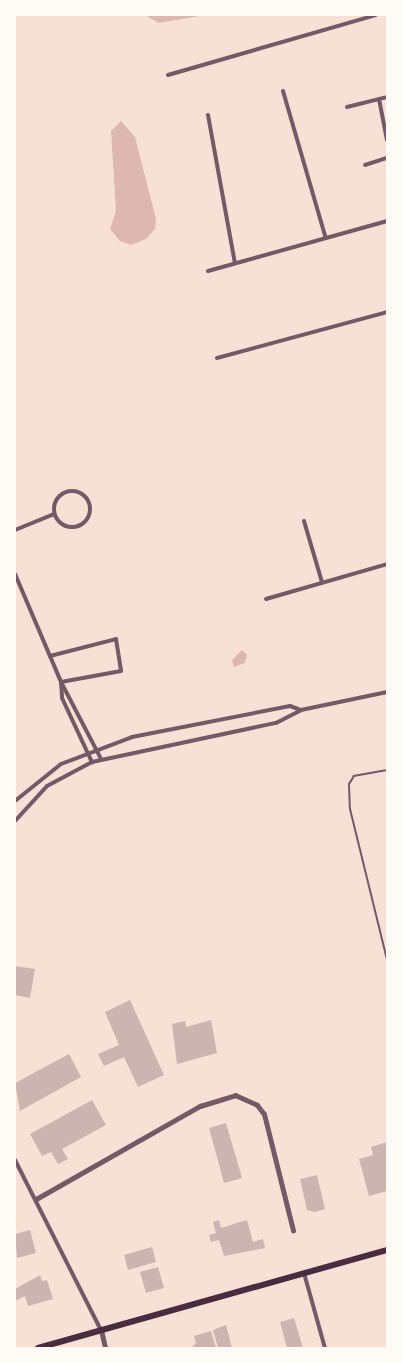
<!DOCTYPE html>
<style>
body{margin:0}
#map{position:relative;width:402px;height:1363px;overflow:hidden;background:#f7e1d7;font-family:Inter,sans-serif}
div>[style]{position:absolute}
.water>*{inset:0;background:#dcb8b0}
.building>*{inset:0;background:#ccb4b1}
.service>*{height:2px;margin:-1px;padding:0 1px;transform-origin:1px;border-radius:1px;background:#755966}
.minor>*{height:4px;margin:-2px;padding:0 2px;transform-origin:2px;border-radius:2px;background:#755966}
.minor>.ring{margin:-2px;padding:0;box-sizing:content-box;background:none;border:4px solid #755966;border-radius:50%}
.tertiary>*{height:5px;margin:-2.5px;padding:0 2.5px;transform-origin:2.5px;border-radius:2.5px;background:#755966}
.primary>*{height:6px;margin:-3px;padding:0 3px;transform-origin:3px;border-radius:3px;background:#4a2c40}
span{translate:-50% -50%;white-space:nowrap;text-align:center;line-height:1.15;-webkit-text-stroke:5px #fffaf5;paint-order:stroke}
.frame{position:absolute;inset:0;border:16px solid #fffaf5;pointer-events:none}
</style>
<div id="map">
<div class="water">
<div style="clip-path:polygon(146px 15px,206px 15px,158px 23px)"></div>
<div style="clip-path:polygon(121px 121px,135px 137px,156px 219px,155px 229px,146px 239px,131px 245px,120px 241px,110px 229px,116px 211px,111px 131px)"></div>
<div style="clip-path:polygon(242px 650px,247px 655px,245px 663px,234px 667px,232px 660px)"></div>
</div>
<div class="building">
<div style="clip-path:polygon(15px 966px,35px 969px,30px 998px,15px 995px)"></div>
<div style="clip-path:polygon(130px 1000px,164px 1075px,138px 1087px,124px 1057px,104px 1066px,98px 1054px,119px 1045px,105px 1012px)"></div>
<div style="clip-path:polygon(211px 1020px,217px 1053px,177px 1064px,172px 1024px,185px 1021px,186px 1027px)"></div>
<div style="clip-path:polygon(69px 1054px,81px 1077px,20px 1111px,15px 1083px)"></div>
<div style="clip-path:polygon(92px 1100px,106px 1125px,62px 1149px,68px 1159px,58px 1164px,51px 1152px,42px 1156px,30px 1134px)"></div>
<div style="clip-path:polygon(226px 1123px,242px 1178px,224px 1183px,209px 1128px)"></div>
<div style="clip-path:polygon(387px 1142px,387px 1191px,369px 1196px,359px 1159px,373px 1155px,371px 1147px)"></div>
<div style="clip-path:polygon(317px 1175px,325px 1209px,315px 1212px,307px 1210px,300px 1179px)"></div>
<div style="clip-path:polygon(219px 1220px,221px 1228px,247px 1220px,253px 1242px,263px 1239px,265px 1248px,224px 1256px,219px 1240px,211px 1242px,209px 1235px,216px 1233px,213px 1222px)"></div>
<div style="clip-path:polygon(30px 1230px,36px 1253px,17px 1258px,15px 1234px)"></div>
<div style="clip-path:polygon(152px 1247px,156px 1262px,128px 1270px,124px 1255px)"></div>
<div style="clip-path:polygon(158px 1267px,164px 1288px,146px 1293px,140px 1272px)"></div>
<div style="clip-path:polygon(40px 1275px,42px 1281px,47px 1280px,53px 1299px,28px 1306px,25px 1296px,15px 1301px,15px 1289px)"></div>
<div style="clip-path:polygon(294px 1318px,303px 1348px,287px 1348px,280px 1322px)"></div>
<div style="clip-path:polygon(226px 1325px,232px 1348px,218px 1348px,213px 1330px)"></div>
<div style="clip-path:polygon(211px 1331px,216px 1348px,191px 1348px,196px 1343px,194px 1336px)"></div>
</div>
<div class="service">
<div style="left:387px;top:770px;width:34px;rotate:170deg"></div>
<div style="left:354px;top:776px;width:9px;rotate:122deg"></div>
<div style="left:349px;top:784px;width:25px;rotate:88deg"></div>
<div style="left:350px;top:809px;width:155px;rotate:76.2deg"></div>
</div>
<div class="minor">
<div style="left:168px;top:75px;width:216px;rotate:-16.1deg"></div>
<div style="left:283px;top:91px;width:151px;rotate:73.8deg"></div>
<div style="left:379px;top:99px;width:42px;rotate:79deg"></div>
<div style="left:347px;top:107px;width:41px;rotate:-14deg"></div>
<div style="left:208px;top:115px;width:150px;rotate:79.7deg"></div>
<div style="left:365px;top:165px;width:23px;rotate:-18deg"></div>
<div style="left:208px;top:271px;width:186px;rotate:-15.6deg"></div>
<div style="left:217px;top:358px;width:176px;rotate:-15.1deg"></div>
<div class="ring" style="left:54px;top:491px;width:32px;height:32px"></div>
<div style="left:304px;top:521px;width:64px;rotate:73.6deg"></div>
<div style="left:15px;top:530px;width:42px;rotate:-22.3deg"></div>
<div style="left:15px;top:574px;width:117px;rotate:66.9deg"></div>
<div style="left:61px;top:682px;width:87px;rotate:62.5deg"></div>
<div style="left:266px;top:599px;width:126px;rotate:-16.1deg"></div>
<div style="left:50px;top:656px;width:68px;rotate:-14.4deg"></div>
<div style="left:116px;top:639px;width:32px;rotate:81deg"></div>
<div style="left:121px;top:671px;width:61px;rotate:169.6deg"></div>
<div style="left:61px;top:682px;width:16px;rotate:86deg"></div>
<div style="left:62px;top:698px;width:71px;rotate:64.9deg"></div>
<div style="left:15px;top:801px;width:59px;rotate:-38.8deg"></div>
<div style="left:61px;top:764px;width:76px;rotate:-20.8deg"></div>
<div style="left:132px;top:737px;width:161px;rotate:-11.1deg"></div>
<div style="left:290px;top:706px;width:12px;rotate:20deg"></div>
<div style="left:15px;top:821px;width:47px;rotate:-47.6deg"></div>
<div style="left:47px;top:786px;width:51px;rotate:-28.1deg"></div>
<div style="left:92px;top:762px;width:188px;rotate:-12deg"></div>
<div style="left:276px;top:723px;width:28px;rotate:-27deg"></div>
<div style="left:301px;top:710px;width:88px;rotate:-11.8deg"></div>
<div style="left:15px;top:1160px;width:191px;rotate:63.2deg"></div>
<div style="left:304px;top:1273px;width:78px;rotate:74.4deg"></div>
</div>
<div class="tertiary">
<div style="left:36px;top:1199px;width:189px;rotate:-29.6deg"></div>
<div style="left:200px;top:1106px;width:37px;rotate:-17deg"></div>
<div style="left:235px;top:1095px;width:24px;rotate:24deg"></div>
<div style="left:257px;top:1105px;width:11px;rotate:52deg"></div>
<div style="left:264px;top:1114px;width:120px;rotate:76deg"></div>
<div style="left:101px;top:1330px;width:18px;rotate:77deg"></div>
</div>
<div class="primary">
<div style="left:38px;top:1348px;width:362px;rotate:-15.7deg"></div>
</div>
<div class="frame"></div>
</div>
